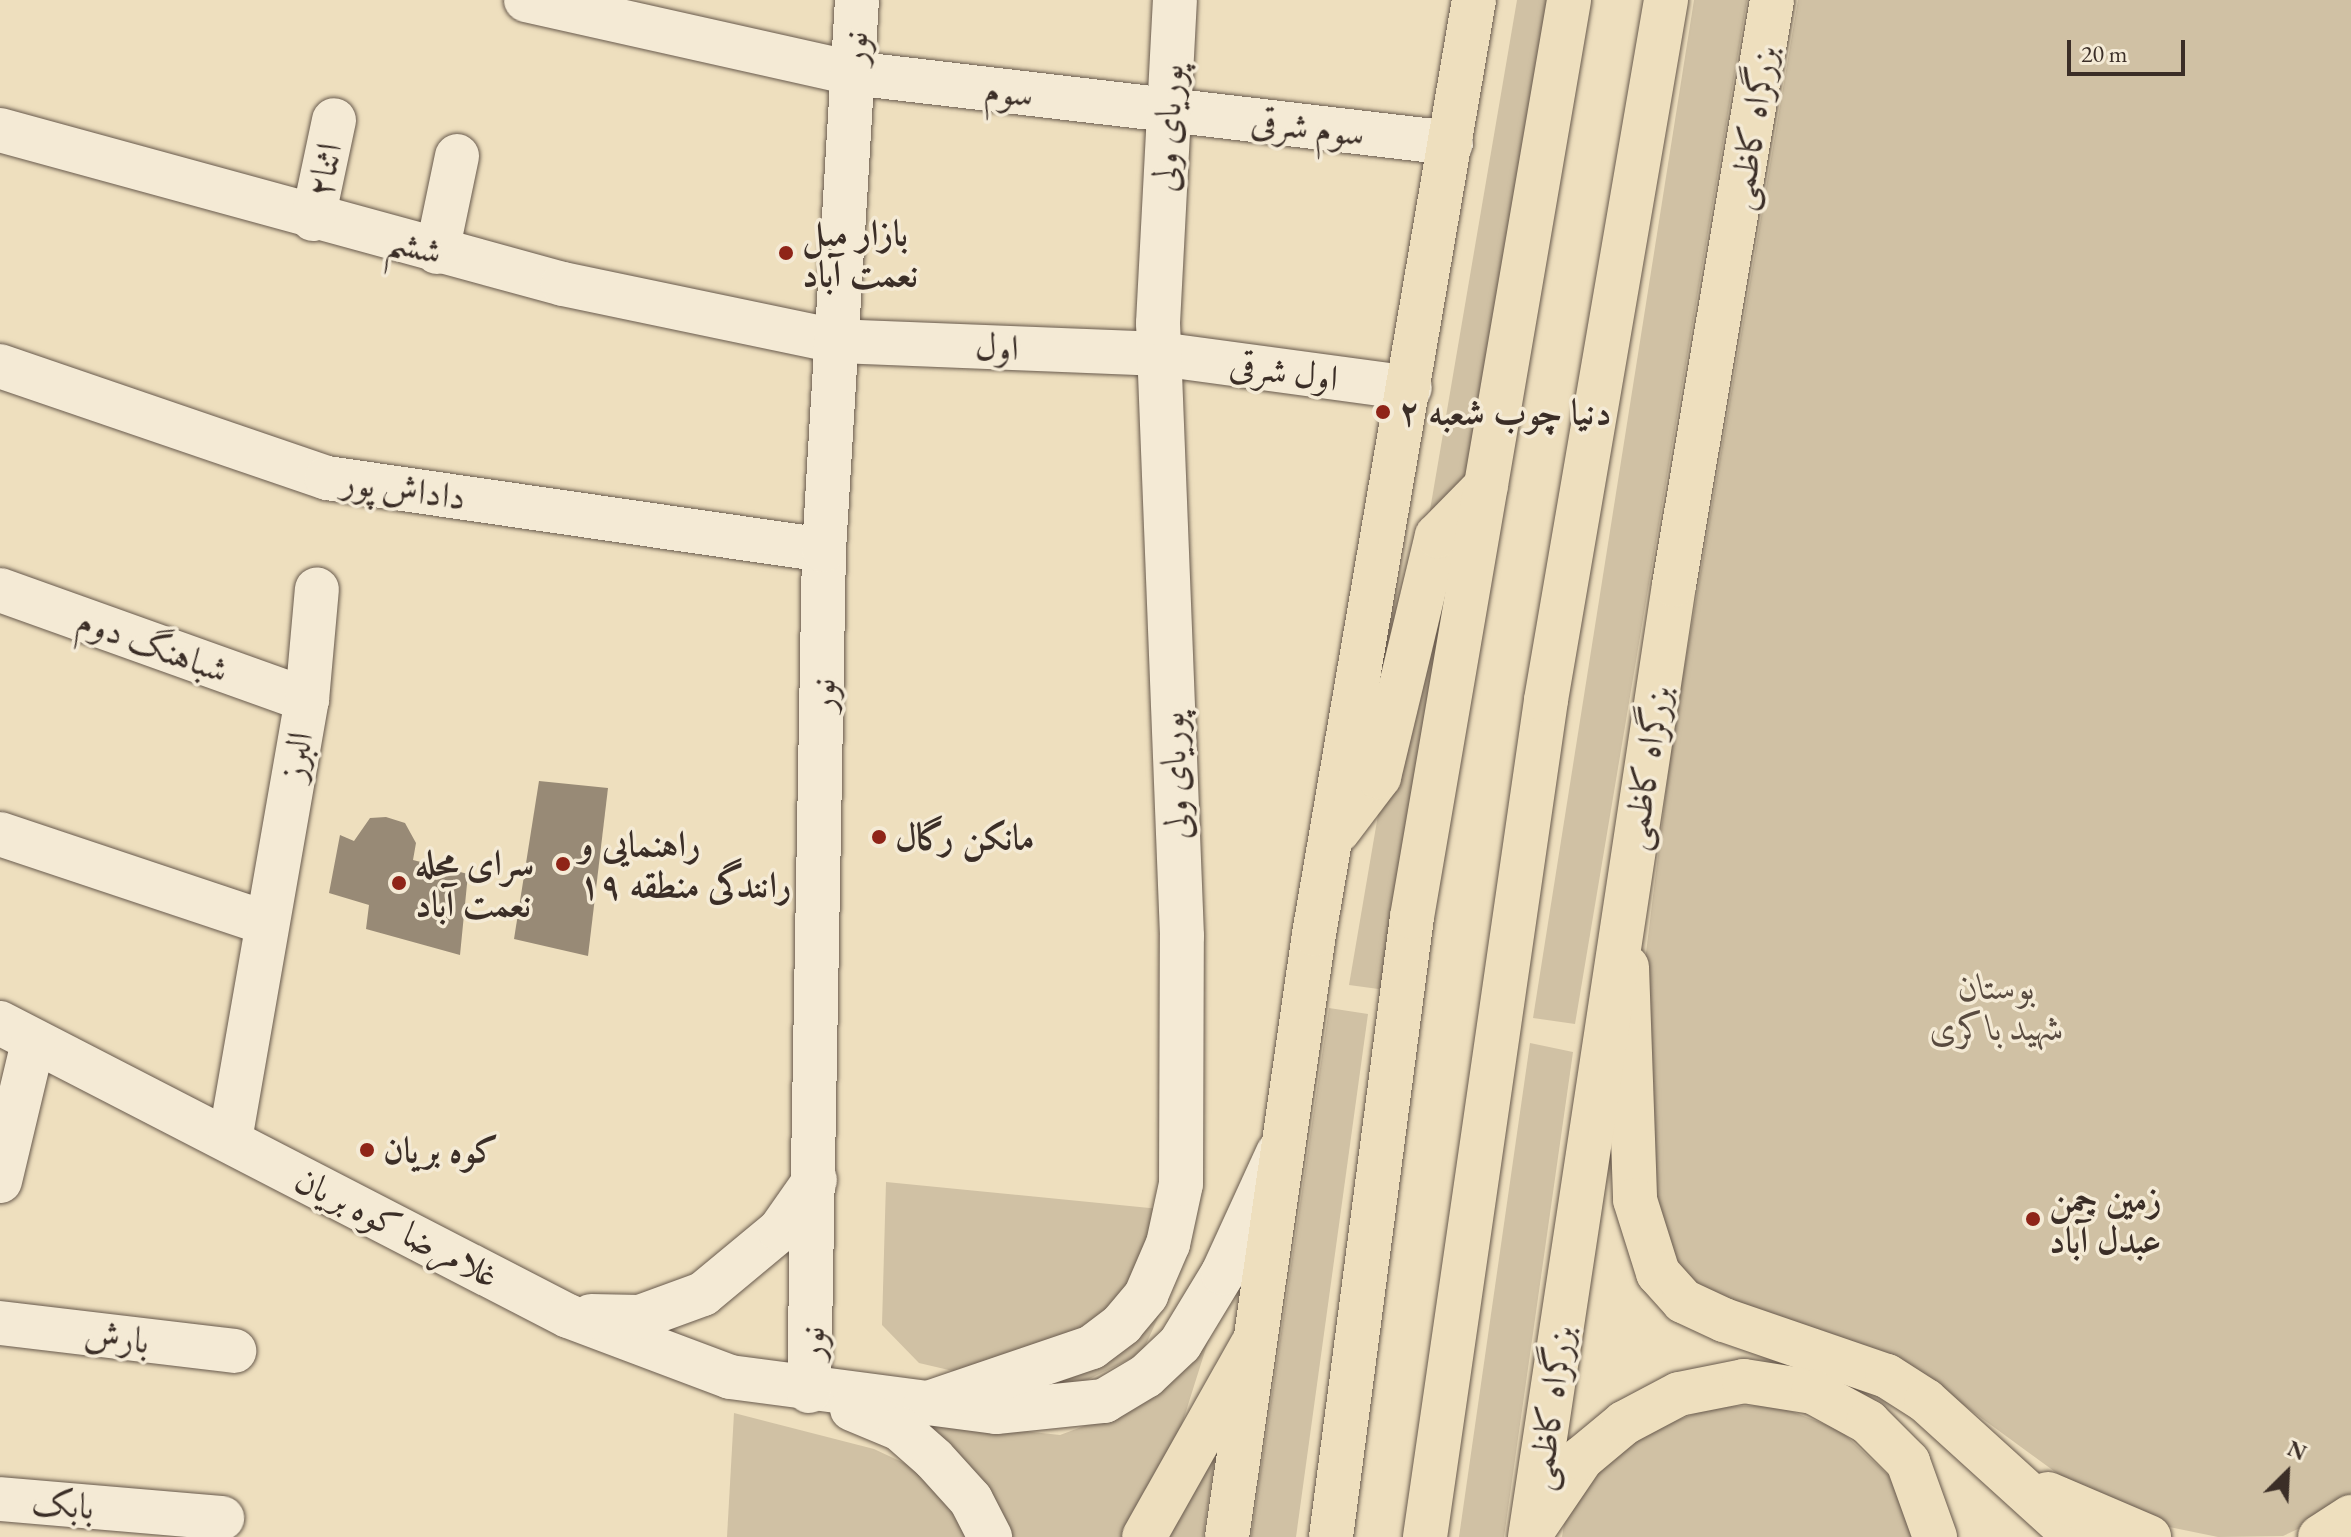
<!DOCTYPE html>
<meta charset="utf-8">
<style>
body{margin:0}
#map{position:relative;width:2351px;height:1537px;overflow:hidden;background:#eedfbe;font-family:"EB Garamond",Amiri,serif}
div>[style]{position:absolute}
.green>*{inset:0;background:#d0c1a4}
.building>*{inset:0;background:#988a76}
.roads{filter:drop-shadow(0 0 2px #685a4d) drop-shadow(0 0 2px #685a4d)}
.minor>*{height:44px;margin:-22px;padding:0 22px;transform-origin:22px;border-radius:22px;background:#f4ead5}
.major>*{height:44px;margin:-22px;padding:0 22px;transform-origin:22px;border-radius:22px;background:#eedfbe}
.highway>*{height:44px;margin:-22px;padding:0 22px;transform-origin:22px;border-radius:22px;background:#eedfbe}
.dots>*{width:22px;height:22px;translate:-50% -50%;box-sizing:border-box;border:4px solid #f4ead5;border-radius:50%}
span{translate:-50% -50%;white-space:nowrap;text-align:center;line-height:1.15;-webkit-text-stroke:7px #f4ead5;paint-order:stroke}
.street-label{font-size:36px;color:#3b2e27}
.poi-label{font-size:36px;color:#3b2e27;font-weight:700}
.left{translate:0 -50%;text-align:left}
.park-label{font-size:36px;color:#594b40;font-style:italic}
.north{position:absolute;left:2247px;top:1433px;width:80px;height:80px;-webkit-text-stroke:6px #f4ead5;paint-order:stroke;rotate:24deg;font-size:22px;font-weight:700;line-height:32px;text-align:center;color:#3b2e27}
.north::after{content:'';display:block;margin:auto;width:28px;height:36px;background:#3b2e27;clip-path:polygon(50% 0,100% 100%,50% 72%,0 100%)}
.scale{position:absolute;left:2067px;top:40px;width:118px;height:36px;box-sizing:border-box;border:4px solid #3b2e27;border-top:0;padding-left:10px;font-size:24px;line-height:28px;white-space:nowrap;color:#3b2e27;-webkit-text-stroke:6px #f4ead5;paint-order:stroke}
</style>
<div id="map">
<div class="green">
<div style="clip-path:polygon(1517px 0,1548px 0,1386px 990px,1349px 985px)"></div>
<div style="clip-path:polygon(1694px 0,1747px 0,1575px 1024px,1533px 1018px)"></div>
<div style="clip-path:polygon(1798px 0,2351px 0,2351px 1493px,2324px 1517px,2283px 1536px,2218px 1537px,2140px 1521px,2069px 1482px,1898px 1357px,1708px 1299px,1665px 1250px,1651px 1213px,1642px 985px,1673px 735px)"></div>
<div style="clip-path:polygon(1329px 1008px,1368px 1014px,1296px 1537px,1251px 1537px)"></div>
<div style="clip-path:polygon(1530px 1043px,1573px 1052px,1504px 1537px,1459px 1537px)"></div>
<div style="clip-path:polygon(886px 1182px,1190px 1212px,1172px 1287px,1142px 1353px,1079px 1384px,1021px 1387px,919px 1363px,882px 1325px)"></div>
<div style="clip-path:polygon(1212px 1329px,1169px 1465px,1123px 1537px,1008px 1537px,913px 1419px,1060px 1435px,1138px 1406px)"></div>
<div style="clip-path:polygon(1775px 1405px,1840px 1430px,1889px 1476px,1915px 1537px,1562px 1537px,1566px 1512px,1609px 1460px,1657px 1428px,1712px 1407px)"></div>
<div style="clip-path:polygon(734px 1413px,874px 1449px,919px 1470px,953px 1503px,969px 1537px,727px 1537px)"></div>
<div style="clip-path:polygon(1217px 1442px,1203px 1537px,1161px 1537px)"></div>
</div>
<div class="building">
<div style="clip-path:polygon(539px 781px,608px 788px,588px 956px,514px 939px)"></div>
<div style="clip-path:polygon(386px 817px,405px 823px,416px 843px,413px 860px,468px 874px,460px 955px,366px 929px,369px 905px,329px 893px,340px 835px,354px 841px,370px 818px)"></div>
</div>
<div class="roads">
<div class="minor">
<div style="left:526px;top:0;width:334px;rotate:12.6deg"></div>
<div style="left:852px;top:73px;width:603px;rotate:6.67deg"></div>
<div style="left:0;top:130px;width:584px;rotate:15.3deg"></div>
<div style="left:563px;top:284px;width:279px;rotate:11.8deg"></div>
<div style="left:836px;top:341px;width:323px;rotate:2.3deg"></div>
<div style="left:1159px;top:354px;width:253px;rotate:7.7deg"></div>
<div style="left:313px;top:219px;width:101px;rotate:-78deg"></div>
<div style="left:437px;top:252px;width:98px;rotate:-78.2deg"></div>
<div style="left:0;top:366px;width:346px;rotate:18.9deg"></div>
<div style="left:327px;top:478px;width:502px;rotate:8.24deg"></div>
<div style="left:0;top:590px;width:326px;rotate:19.7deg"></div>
<div style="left:0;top:834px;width:277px;rotate:18.5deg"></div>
<div style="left:0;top:1023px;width:639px;rotate:27.29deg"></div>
<div style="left:568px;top:1316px;width:173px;rotate:20.6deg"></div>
<div style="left:730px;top:1377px;width:268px;rotate:7.5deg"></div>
<div style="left:996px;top:1412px;width:109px;rotate:-5.8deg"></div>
<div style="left:1104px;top:1401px;width:49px;rotate:-30.8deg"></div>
<div style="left:1146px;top:1376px;width:47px;rotate:-43.3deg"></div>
<div style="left:1180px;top:1344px;width:83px;rotate:-58.8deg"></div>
<div style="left:1223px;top:1273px;width:132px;rotate:-65.4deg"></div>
<div style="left:230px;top:1140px;width:447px;rotate:-80.1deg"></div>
<div style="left:307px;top:700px;width:111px;rotate:-84.9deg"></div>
<div style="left:0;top:1181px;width:142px;rotate:-76.6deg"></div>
<div style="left:591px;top:1316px;width:49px;rotate:1.2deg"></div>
<div style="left:640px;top:1317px;width:67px;rotate:-20.1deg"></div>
<div style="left:703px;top:1294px;width:100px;rotate:-39.7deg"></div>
<div style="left:780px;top:1230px;width:61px;rotate:-55deg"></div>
<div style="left:0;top:1323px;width:236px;rotate:6.8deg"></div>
<div style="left:809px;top:1391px;width:841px;rotate:-88.98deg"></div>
<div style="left:824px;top:550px;width:551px;rotate:-86.57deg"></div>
<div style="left:925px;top:1404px;width:176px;rotate:-18.8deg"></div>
<div style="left:1092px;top:1347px;width:38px;rotate:-37deg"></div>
<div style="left:1122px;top:1324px;width:38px;rotate:-50deg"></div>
<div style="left:1146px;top:1295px;width:56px;rotate:-66.7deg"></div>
<div style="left:1168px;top:1244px;width:61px;rotate:-77.8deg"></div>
<div style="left:1181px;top:1184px;width:248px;rotate:-89.8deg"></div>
<div style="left:1182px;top:936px;width:613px;rotate:-92.24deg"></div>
<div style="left:1158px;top:323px;width:323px;rotate:-87deg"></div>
<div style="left:852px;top:1409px;width:52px;rotate:22.6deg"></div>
<div style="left:900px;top:1429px;width:45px;rotate:41.4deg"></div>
<div style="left:934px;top:1459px;width:55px;rotate:47.9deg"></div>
<div style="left:971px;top:1500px;width:42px;rotate:62.8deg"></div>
<div style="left:0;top:1499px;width:223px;rotate:4.9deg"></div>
</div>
<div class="major">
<div style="left:1627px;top:967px;width:233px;rotate:88deg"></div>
<div style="left:1635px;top:1200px;width:77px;rotate:72.5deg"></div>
<div style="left:1658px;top:1273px;width:38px;rotate:48deg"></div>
<div style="left:1683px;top:1301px;width:45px;rotate:24.9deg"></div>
<div style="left:1724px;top:1320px;width:172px;rotate:19deg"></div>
<div style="left:1887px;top:1376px;width:46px;rotate:32.7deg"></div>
<div style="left:1926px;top:1401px;width:202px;rotate:42.2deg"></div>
<div style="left:2048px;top:1494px;width:110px;rotate:23.1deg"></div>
<div style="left:1531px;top:1533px;width:91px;rotate:-55.8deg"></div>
<div style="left:1582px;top:1458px;width:55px;rotate:-39.8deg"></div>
<div style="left:1624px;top:1423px;width:62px;rotate:-27.8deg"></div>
<div style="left:1679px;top:1394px;width:66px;rotate:-11.3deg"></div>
<div style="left:1744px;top:1381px;width:70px;rotate:9.1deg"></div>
<div style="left:1813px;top:1392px;width:63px;rotate:28.6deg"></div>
<div style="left:1868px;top:1422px;width:57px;rotate:45deg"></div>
<div style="left:1908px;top:1462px;width:80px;rotate:70.2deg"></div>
<div style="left:1144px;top:1537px;width:220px;rotate:-60.6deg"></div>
<div style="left:2320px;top:1537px;width:37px;rotate:-33deg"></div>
</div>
<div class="highway">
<div style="left:1338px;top:831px;width:68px;rotate:-52.8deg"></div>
<div style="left:1379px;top:777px;width:248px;rotate:-76.5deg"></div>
<div style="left:1437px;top:536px;width:70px;rotate:-45.6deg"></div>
<div style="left:1227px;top:1537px;width:609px;rotate:-81.79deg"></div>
<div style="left:1314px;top:934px;width:948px;rotate:-80.28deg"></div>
<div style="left:1331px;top:1537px;width:625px;rotate:-82.56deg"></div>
<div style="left:1412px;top:917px;width:930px;rotate:-80.28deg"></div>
<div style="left:1425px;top:1537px;width:846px;rotate:-81.77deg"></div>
<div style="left:1546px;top:700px;width:710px;rotate:-80.27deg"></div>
<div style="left:1530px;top:1537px;width:963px;rotate:-81.4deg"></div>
<div style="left:1674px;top:585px;width:593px;rotate:-80.49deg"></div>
</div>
</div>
<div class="dots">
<div style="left:786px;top:253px;background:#8f2418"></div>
<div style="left:1383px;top:412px;background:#8f2418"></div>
<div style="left:879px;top:837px;background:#8f2418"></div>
<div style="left:563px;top:864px;background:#8f2418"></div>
<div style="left:399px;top:883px;background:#8f2418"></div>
<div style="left:367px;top:1150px;background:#8f2418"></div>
<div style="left:2033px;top:1219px;background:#8f2418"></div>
</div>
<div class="street-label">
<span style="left:854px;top:48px;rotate:-87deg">نور</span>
<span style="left:1009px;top:92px;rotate:7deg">سوم</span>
<span style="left:1308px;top:127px;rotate:7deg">سوم شرقی</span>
<span style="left:1167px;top:128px;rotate:-87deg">پوریای ولی</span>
<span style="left:1752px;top:128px;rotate:-81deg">بزرگراه کاظمی</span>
<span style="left:324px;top:170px;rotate:-78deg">اثنا۲</span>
<span style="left:415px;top:246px;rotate:15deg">ششم</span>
<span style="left:997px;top:347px;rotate:2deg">اول</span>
<span style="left:1284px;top:371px;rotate:8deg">اول شرقی</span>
<span style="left:404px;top:489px;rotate:8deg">داداش پور</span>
<span style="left:153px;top:645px;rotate:20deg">شباهنگ دوم</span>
<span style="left:822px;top:695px;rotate:-89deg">نور</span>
<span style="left:296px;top:756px;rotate:-79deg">البرز</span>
<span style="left:1646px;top:768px;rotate:-81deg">بزرگراه کاظمی</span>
<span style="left:1174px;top:776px;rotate:-93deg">پوریای ولی</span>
<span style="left:397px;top:1227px;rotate:27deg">غلامرضا کوه بریان</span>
<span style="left:117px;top:1337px;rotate:7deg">بارش</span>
<span style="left:811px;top:1343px;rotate:-88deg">نور</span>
<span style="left:1550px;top:1408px;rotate:-82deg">بزرگراه کاظمی</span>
<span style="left:63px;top:1504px;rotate:5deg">بابک</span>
</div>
<div class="poi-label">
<span class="left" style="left:802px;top:253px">بازار مبل<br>نعمت آباد</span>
<span class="left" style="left:1399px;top:412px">دنیا چوب شعبه ۲</span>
<span class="left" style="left:895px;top:837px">مانکن رگال</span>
<span class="left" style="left:579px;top:864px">راهنمایی و<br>رانندگی منطقه ۱۹</span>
<span class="left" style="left:415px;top:883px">سرای محله<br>نعمت آباد</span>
<span class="left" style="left:383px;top:1150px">کوه بریان</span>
<span class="left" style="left:2049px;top:1219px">زمین چمن<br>عبدل آباد</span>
</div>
<div class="park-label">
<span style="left:1997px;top:1007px">بوستان<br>شهید باکری</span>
</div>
<div class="north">N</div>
<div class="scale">20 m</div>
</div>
